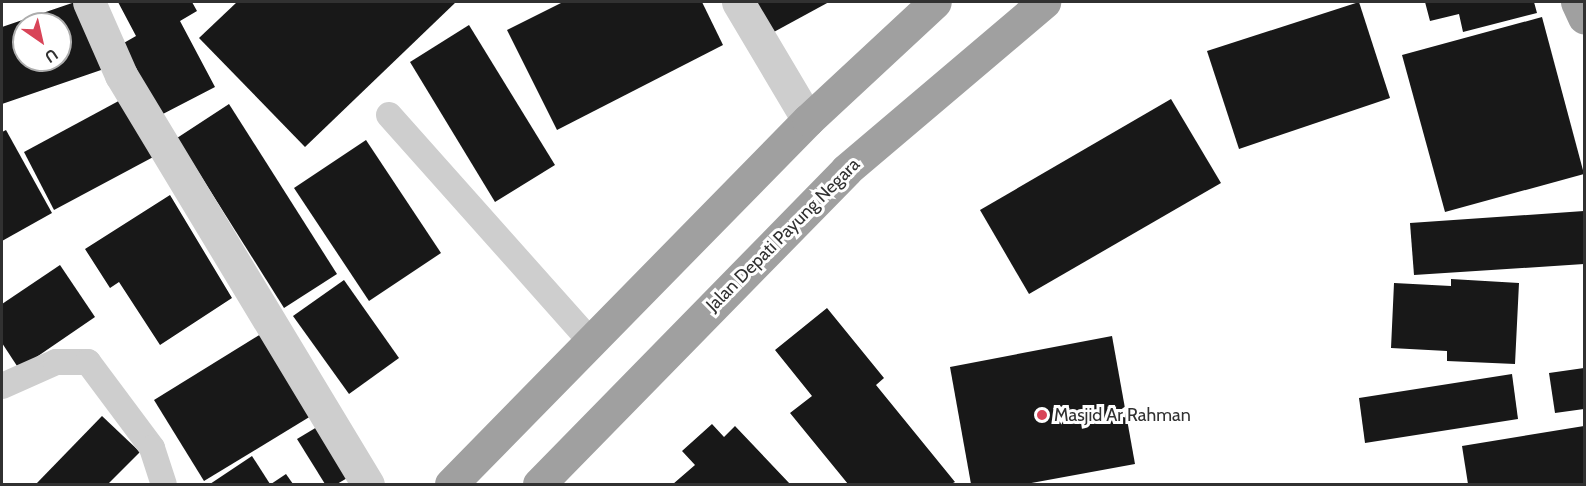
<!DOCTYPE html>
<style>
body{margin:0}
#map{position:relative;width:1586px;height:486px;overflow:hidden;background:#fff;font-family:Cabin,sans-serif}
div>[style]{position:absolute}
.building>*{inset:0;background:#181818}
.service>*{height:26px;margin:-13px;padding:0 13px;transform-origin:13px;border-radius:13px;background:#cecece}
.minor>*{height:33px;margin:-16.5px;padding:0 16.5px;transform-origin:16.5px;border-radius:16.5px;background:#cecece}
.trunk>*{height:33px;margin:-16.5px;padding:0 16.5px;transform-origin:16.5px;border-radius:16.5px;background:#a0a0a0}
.dots>*{width:16px;height:16px;translate:-50% -50%;box-sizing:border-box;border:3px solid #fff;border-radius:50%}
span{translate:-50% -50%;white-space:nowrap;text-align:center;line-height:1.15;-webkit-text-stroke:6px #fff;paint-order:stroke}
.street-label{font-size:18px;color:#313131}
.poi-label{font-size:18px;color:#313131}
.left{translate:0 -50%;text-align:left}
.frame{position:absolute;inset:0;border:3px solid #313131;pointer-events:none}
.north{position:absolute;left:12px;top:12px;width:60px;height:60px;box-sizing:border-box;background:#fff;border:2px solid #adadad;border-radius:50%;rotate:146deg;font-size:16px;font-weight:700;line-height:24px;text-align:center;color:#313131}
.north::after{content:'';display:block;margin:auto;width:21px;height:27px;background:#d84458;clip-path:polygon(50% 0,100% 100%,50% 72%,0 100%)}
</style>
<div id="map">
<div class="building">
<div style="clip-path:polygon(evenodd,75px 2px,104px 69px,2px 104px,2px 27px,75px 2px,24px 24px,60px 24px,60px 60px,24px 60px,24px 24px)"></div>
<div style="clip-path:polygon(118px 2px,192px 2px,197px 11px,180px 21px,215px 87px,159px 116px,122px 44px,136px 36px)"></div>
<div style="clip-path:polygon(237px 2px,456px 2px,305px 147px,199px 38px)"></div>
<div style="clip-path:polygon(563px 2px,702px 2px,723px 45px,557px 130px,507px 30px)"></div>
<div style="clip-path:polygon(754px 2px,829px 2px,772px 33px)"></div>
<div style="clip-path:polygon(1359px 2px,1390px 98px,1239px 149px,1207px 51px)"></div>
<div style="clip-path:polygon(1425px 2px,1534px 2px,1537px 13px,1463px 32px,1459px 14px,1430px 21px)"></div>
<div style="clip-path:polygon(1542px 17px,1584px 174px,1445px 212px,1402px 55px)"></div>
<div style="clip-path:polygon(469px 25px,555px 165px,495px 202px,410px 62px)"></div>
<div style="clip-path:polygon(126px 97px,157px 155px,54px 210px,24px 152px)"></div>
<div style="clip-path:polygon(1171px 99px,1221px 183px,1029px 294px,980px 210px)"></div>
<div style="clip-path:polygon(229px 104px,337px 274px,284px 308px,177px 138px)"></div>
<div style="clip-path:polygon(6px 130px,52px 213px,2px 241px,2px 132px)"></div>
<div style="clip-path:polygon(366px 140px,441px 253px,369px 301px,294px 188px)"></div>
<div style="clip-path:polygon(170px 195px,232px 298px,160px 345px,119px 282px,110px 288px,85px 249px)"></div>
<div style="clip-path:polygon(1584px 211px,1584px 264px,1414px 275px,1410px 223px)"></div>
<div style="clip-path:polygon(60px 265px,95px 317px,19px 369px,2px 343px,2px 304px)"></div>
<div style="clip-path:polygon(1451px 279px,1519px 283px,1515px 364px,1447px 361px,1447px 351px,1391px 348px,1394px 283px,1451px 286px)"></div>
<div style="clip-path:polygon(344px 280px,399px 358px,349px 394px,293px 316px)"></div>
<div style="clip-path:polygon(827px 308px,884px 378px,876px 385px,955px 482px,951px 484px,848px 484px,790px 413px,812px 396px,775px 350px)"></div>
<div style="clip-path:polygon(261px 334px,311px 416px,204px 481px,154px 400px)"></div>
<div style="clip-path:polygon(1112px 336px,1135px 464px,1026px 484px,971px 484px,950px 367px)"></div>
<div style="clip-path:polygon(1584px 368px,1584px 409px,1555px 413px,1549px 373px)"></div>
<div style="clip-path:polygon(1512px 374px,1518px 419px,1365px 443px,1359px 398px)"></div>
<div style="clip-path:polygon(102px 416px,140px 452px,108px 484px,36px 484px)"></div>
<div style="clip-path:polygon(322px 424px,354px 474px,337px 484px,325px 484px,297px 439px)"></div>
<div style="clip-path:polygon(712px 424px,724px 437px,735px 426px,790px 484px,673px 484px,695px 465px,682px 451px)"></div>
<div style="clip-path:polygon(1584px 426px,1584px 484px,1468px 484px,1462px 446px)"></div>
<div style="clip-path:polygon(252px 456px,270px 484px,210px 484px)"></div>
<div style="clip-path:polygon(286px 474px,293px 484px,271px 484px)"></div>
</div>
<div class="service">
<div style="left:389px;top:115px;width:304px;rotate:48.3deg"></div>
<div style="left:2px;top:386px;width:59px;rotate:-24deg"></div>
<div style="left:56px;top:362px;width:32px"></div>
<div style="left:88px;top:362px;width:107px;rotate:53.3deg"></div>
<div style="left:152px;top:448px;width:38px;rotate:72deg"></div>
</div>
<div class="minor">
<div style="left:89px;top:2px;width:80px;rotate:66.3deg"></div>
<div style="left:121px;top:75px;width:478px;rotate:58.9deg"></div>
<div style="left:738px;top:2px;width:137px;rotate:59.3deg"></div>
</div>
<div class="trunk">
<div style="left:1577px;top:2px;width:17px;rotate:65deg"></div>
<div style="left:451px;top:484px;width:510px;rotate:-45.56deg"></div>
<div style="left:808px;top:120px;width:173px;rotate:-42.9deg"></div>
<div style="left:539px;top:484px;width:439px;rotate:-45.6deg"></div>
<div style="left:846px;top:170px;width:260px;rotate:-40.3deg"></div>
</div>
<div class="dots">
<div style="left:1042px;top:415px;background:#d84458"></div>
</div>
<div class="street-label">
<span style="left:783px;top:235px;rotate:-45deg">Jalan Depati Payung Negara</span>
</div>
<div class="poi-label">
<span class="left" style="left:1054px;top:415px">Masjid Ar Rahman</span>
</div>
<div class="frame"></div>
<div class="north">U</div>
</div>
